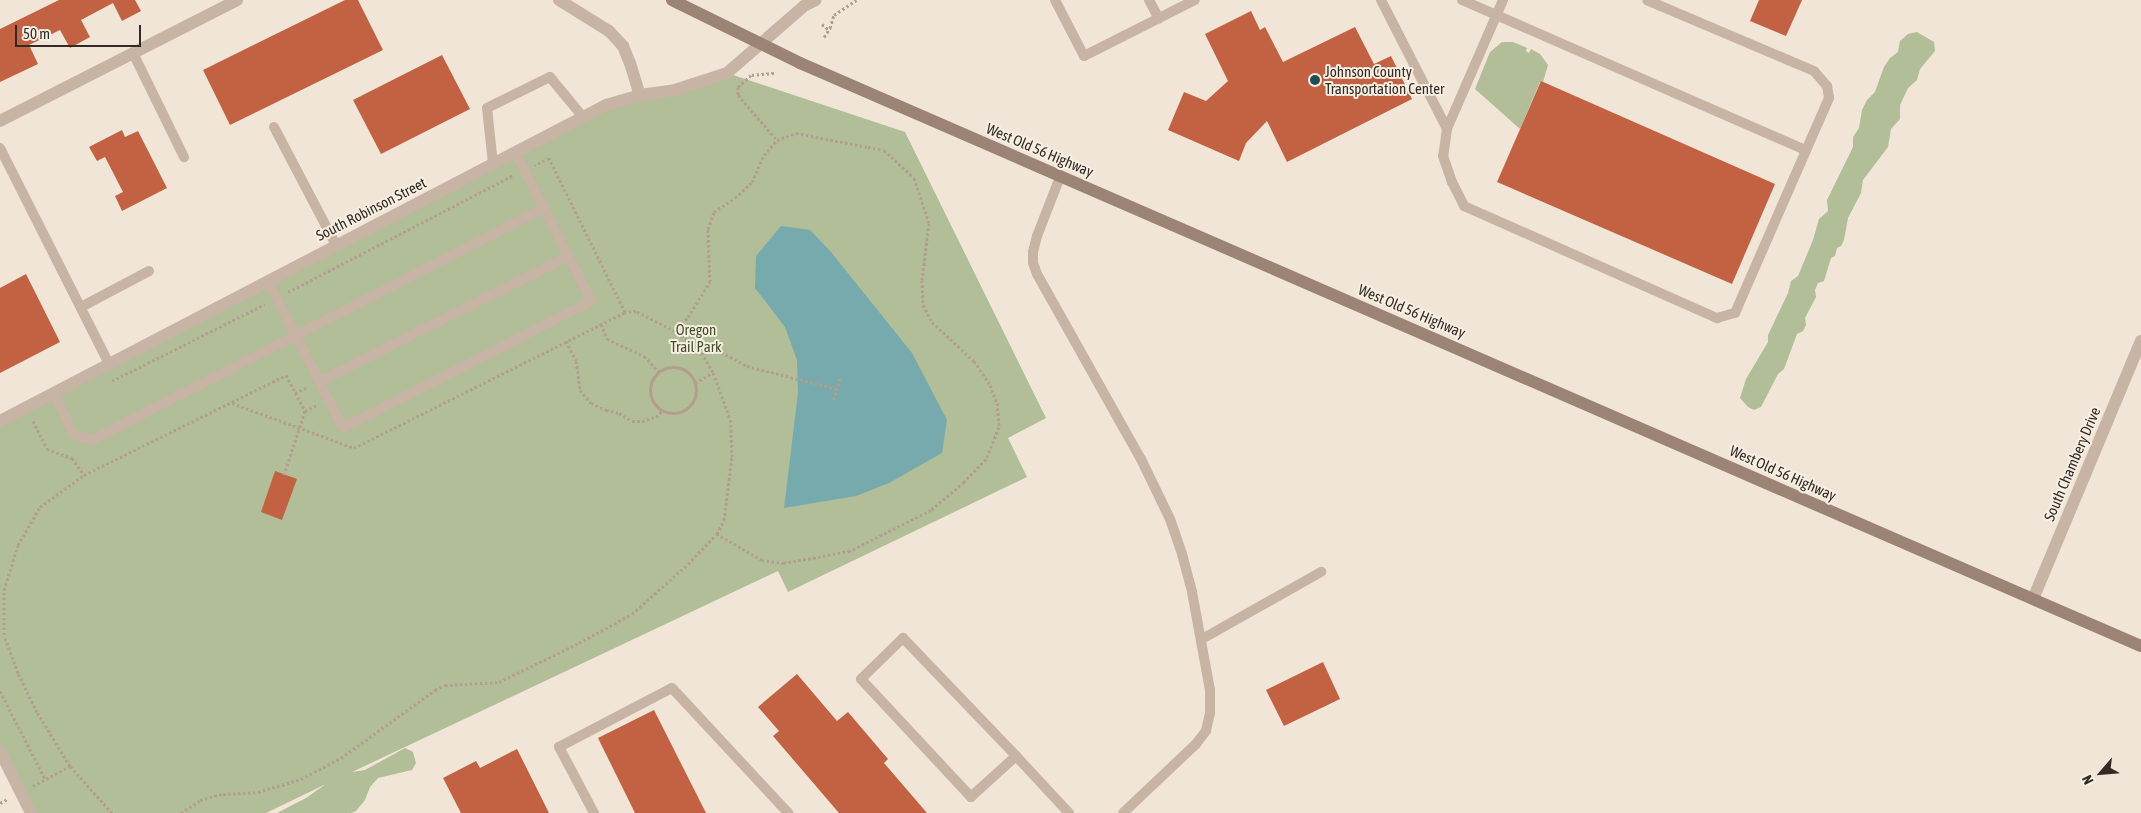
<!DOCTYPE html>
<style>
body{margin:0}
#map{position:relative;width:2141px;height:813px;overflow:hidden;background:#f0e5d7;font-family:"Asap Condensed",sans-serif}
div>[style]{position:absolute}
.green>*{inset:0;background:#b1be98}
.water>*{inset:0;background:#77aaac}
.building>*{inset:0;background:#c36243}
.path>*{height:3px;margin-top:-1.5px;transform-origin:0;background:repeating-linear-gradient(90deg,#b39e8e 0 2.5px,transparent 0 5px)}
.path>.ring{margin:-1.5px;padding:0;box-sizing:content-box;background:none;border:3px solid #b39e8e;border-radius:50%}
.service>*{height:10px;margin:-5px;padding:0 5px;transform-origin:5px;border-radius:5px;background:#c7b4a4}
.minor>*{height:12px;margin:-6px;padding:0 6px;transform-origin:6px;border-radius:6px;background:#c7b4a4}
.tertiary>*{height:12px;margin:-6px;padding:0 6px;transform-origin:6px;border-radius:6px;background:#c7b4a4}
.secondary>*{height:12px;margin:-6px;padding:0 6px;transform-origin:6px;border-radius:6px;background:#9b8376}
.dots>*{width:14px;height:14px;translate:-50% -50%;box-sizing:border-box;border:2px solid #f8efe3;border-radius:50%}
span{translate:-50% -50%;white-space:nowrap;text-align:center;line-height:1.15;-webkit-text-stroke:4px #f8efe3;paint-order:stroke}
.poi-label{font-size:15px;color:#332a25}
.left{translate:0 -50%;text-align:left}
.street-label{font-size:15px;color:#332a25}
.park-label{font-size:15px;color:#42502a}
.north{position:absolute;left:2076px;top:748px;width:50px;height:50px;-webkit-text-stroke:4px #f8efe3;paint-order:stroke;rotate:243deg;font-size:14px;font-weight:700;line-height:20px;text-align:center;color:#332a25}
.north::after{content:'';display:block;margin:auto;width:18px;height:22px;background:#332a25;clip-path:polygon(50% 0,100% 100%,50% 72%,0 100%)}
.scale{position:absolute;left:15px;top:25px;width:126px;height:22px;box-sizing:border-box;border:2px solid #332a25;border-top:0;padding-left:6px;font-size:15px;line-height:18px;white-space:nowrap;color:#332a25;-webkit-text-stroke:4px #f8efe3;paint-order:stroke}
</style>
<div id="map">
<div class="green">
<div style="clip-path:polygon(1917px 32px,1934px 42px,1935px 51px,1920px 69px,1917px 80px,1908px 88px,1900px 105px,1900px 119px,1891px 129px,1888px 147px,1863px 180px,1861px 193px,1848px 218px,1844px 240px,1841px 246px,1837px 248px,1835px 256px,1831px 258px,1824px 281px,1818px 283px,1815px 290px,1816px 297px,1805px 318px,1806px 325px,1803px 331px,1797px 334px,1784px 369px,1778px 374px,1761px 407px,1754px 410px,1748px 407px,1740px 398px,1746px 379px,1768px 342px,1768px 335px,1788px 293px,1791px 281px,1798px 276px,1813px 240px,1819px 219px,1828px 211px,1827px 200px,1853px 147px,1853px 137px,1859px 128px,1862px 110px,1867px 100px,1875px 92px,1884px 67px,1890px 58px,1898px 52px,1900px 41px,1908px 34px)"></div>
<div style="clip-path:polygon(1502px 42px,1513px 42px,1527px 48px,1526px 51px,1529px 53px,1531px 49px,1540px 54px,1548px 65px,1543px 82px,1540px 82px,1520px 129px,1475px 89px,1490px 52px)"></div>
<div style="clip-path:polygon(727px 73px,905px 132px,1046px 418px,1008px 438px,1027px 477px,788px 592px,778px 571px,352px 772px,365px 770px,405px 748px,413px 752px,416px 763px,412px 770px,378px 778px,370px 787px,365px 800px,356px 811px,351px 813px,277px 813px,306px 798px,326px 784px,266px 813px,31px 813px,0 751px,0 421px,606px 105px)"></div>
</div>
<div class="water">
<div style="clip-path:polygon(781px 226px,810px 230px,831px 252px,912px 353px,947px 420px,942px 453px,889px 483px,856px 496px,784px 508px,798px 393px,797px 360px,785px 327px,755px 288px,756px 256px)"></div>
</div>
<div class="building">
<div style="clip-path:polygon(59px 0,135px 0,141px 11px,122px 21px,113px 3px,81px 20px,90px 37px,70px 48px,60px 30px,29px 45px,38px 64px,0 82px,0 29px)"></div>
<div style="clip-path:polygon(345px 0,358px 0,383px 50px,230px 125px,203px 70px)"></div>
<div style="clip-path:polygon(1759px 0,1802px 0,1786px 36px,1750px 21px)"></div>
<div style="clip-path:polygon(1251px 11px,1260px 30px,1265px 27px,1283px 62px,1355px 27px,1374px 64px,1391px 56px,1412px 99px,1287px 162px,1267px 121px,1246px 143px,1239px 161px,1168px 130px,1184px 92px,1206px 101px,1228px 81px,1205px 34px)"></div>
<div style="clip-path:polygon(442px 55px,470px 109px,381px 154px,353px 100px)"></div>
<div style="clip-path:polygon(1541px 81px,1775px 184px,1732px 284px,1497px 182px)"></div>
<div style="clip-path:polygon(122px 130px,125px 137px,138px 131px,167px 188px,122px 211px,115px 196px,123px 192px,105px 157px,97px 161px,89px 147px)"></div>
<div style="clip-path:polygon(26px 274px,60px 342px,0 373px,0 288px)"></div>
<div style="clip-path:polygon(275px 471px,297px 479px,282px 520px,261px 512px)"></div>
<div style="clip-path:polygon(1323px 662px,1340px 699px,1284px 726px,1266px 690px)"></div>
<div style="clip-path:polygon(797px 674px,837px 721px,848px 712px,888px 759px,884px 763px,927px 813px,839px 813px,773px 736px,779px 731px,758px 707px)"></div>
<div style="clip-path:polygon(654px 710px,706px 813px,635px 813px,598px 738px)"></div>
<div style="clip-path:polygon(517px 749px,549px 813px,461px 813px,443px 778px,476px 761px,480px 768px)"></div>
</div>
<div class="path">
<div style="left:822px;top:24px;width:9px;rotate:41deg"></div>
<div style="left:824px;top:37px;width:11px;rotate:-56deg"></div>
<div style="left:830px;top:28px;width:14px;rotate:-73deg"></div>
<div style="left:834px;top:15px;width:27px;rotate:-34deg"></div>
<div style="left:774px;top:73px;width:23px;rotate:175deg"></div>
<div style="left:751px;top:75px;width:18px;rotate:137deg"></div>
<div style="left:738px;top:87px;width:8px;rotate:90deg"></div>
<div style="left:738px;top:95px;width:60px;rotate:49.1deg"></div>
<div style="left:288px;top:292px;width:254px;rotate:-27.4deg"></div>
<div style="left:601px;top:324px;width:16px;rotate:68deg"></div>
<div style="left:607px;top:339px;width:41px;rotate:24.7deg"></div>
<div style="left:644px;top:356px;width:22px;rotate:47deg"></div>
<div style="left:675px;top:331px;width:19px;rotate:-47deg"></div>
<div style="left:688px;top:317px;width:41px;rotate:-57.8deg"></div>
<div style="left:710px;top:282px;width:53px;rotate:-92.2deg"></div>
<div style="left:708px;top:229px;width:18px;rotate:-71deg"></div>
<div style="left:714px;top:212px;width:25px;rotate:-34deg"></div>
<div style="left:735px;top:198px;width:23px;rotate:-43deg"></div>
<div style="left:752px;top:182px;width:30px;rotate:-66deg"></div>
<div style="left:764px;top:155px;width:20px;rotate:-49deg"></div>
<div style="left:777px;top:140px;width:20px;rotate:-20deg"></div>
<div style="left:796px;top:133px;width:73px;rotate:11deg"></div>
<div style="left:868px;top:147px;width:16px;rotate:11deg"></div>
<div style="left:884px;top:150px;width:41px;rotate:43deg"></div>
<div style="left:914px;top:178px;width:47px;rotate:71.6deg"></div>
<div style="left:929px;top:223px;width:57px;rotate:97deg"></div>
<div style="left:922px;top:280px;width:25px;rotate:88deg"></div>
<div style="left:923px;top:305px;width:19px;rotate:62deg"></div>
<div style="left:932px;top:322px;width:57px;rotate:42.9deg"></div>
<div style="left:974px;top:361px;width:29px;rotate:56deg"></div>
<div style="left:990px;top:385px;width:19px;rotate:69deg"></div>
<div style="left:997px;top:403px;width:24px;rotate:85deg"></div>
<div style="left:999px;top:427px;width:35px;rotate:112deg"></div>
<div style="left:986px;top:459px;width:32px;rotate:134deg"></div>
<div style="left:964px;top:482px;width:43px;rotate:139.7deg"></div>
<div style="left:931px;top:510px;width:91px;rotate:153.2deg"></div>
<div style="left:850px;top:551px;width:67px;rotate:169.7deg"></div>
<div style="left:784px;top:563px;width:22px;rotate:-172deg"></div>
<div style="left:762px;top:560px;width:52px;rotate:-150deg"></div>
<div style="left:566px;top:341px;width:22px;rotate:63deg"></div>
<div style="left:576px;top:361px;width:29px;rotate:82deg"></div>
<div style="left:580px;top:390px;width:17px;rotate:50deg"></div>
<div style="left:591px;top:403px;width:17px;rotate:25deg"></div>
<div style="left:606px;top:410px;width:13px;rotate:13deg"></div>
<div style="left:619px;top:413px;width:15px;rotate:32deg"></div>
<div style="left:632px;top:421px;width:10px"></div>
<div style="left:642px;top:421px;width:15px;rotate:-16deg"></div>
<div style="left:656px;top:417px;width:10px;rotate:-45deg"></div>
<div style="left:699px;top:349px;width:10px;rotate:-24deg"></div>
<div style="left:708px;top:345px;width:44px;rotate:28.3deg"></div>
<div style="left:747px;top:366px;width:93px;rotate:14.3deg"></div>
<div class="ring" style="left:650px;top:367px;width:43px;height:43px"></div>
<div style="left:112px;top:381px;width:171px;rotate:-26.7deg"></div>
<div style="left:695px;top:383px;width:21px;rotate:-31deg"></div>
<div style="left:295px;top:393px;width:14px;rotate:-25deg"></div>
<div style="left:834px;top:400px;width:24px;rotate:-75deg"></div>
<div style="left:232px;top:403px;width:130px;rotate:20.2deg"></div>
<div style="left:354px;top:448px;width:303px;rotate:-26.6deg"></div>
<div style="left:305px;top:411px;width:15px;rotate:-28deg"></div>
<div style="left:33px;top:421px;width:31px;rotate:63deg"></div>
<div style="left:47px;top:449px;width:27px;rotate:20deg"></div>
<div style="left:72px;top:458px;width:21px;rotate:55deg"></div>
<div style="left:0;top:691px;width:99px;rotate:62.9deg"></div>
<div style="left:33px;top:786px;width:42px;rotate:-28.4deg"></div>
<div style="left:0;top:803px;width:9px;rotate:-27deg"></div>
<div style="left:112px;top:813px;width:63px;rotate:-131.8deg"></div>
<div style="left:70px;top:766px;width:63px;rotate:-121.4deg"></div>
<div style="left:37px;top:712px;width:43px;rotate:-116deg"></div>
<div style="left:18px;top:673px;width:40px;rotate:-110.2deg"></div>
<div style="left:4px;top:635px;width:45px;rotate:-90deg"></div>
<div style="left:4px;top:590px;width:47px;rotate:-72.7deg"></div>
<div style="left:18px;top:545px;width:44px;rotate:-59.9deg"></div>
<div style="left:40px;top:507px;width:54px;rotate:-36deg"></div>
<div style="left:84px;top:475px;width:225px;rotate:-26.3deg"></div>
<div style="left:286px;top:375px;width:41px;rotate:62.2deg"></div>
<div style="left:305px;top:411px;width:67px;rotate:108.2deg"></div>
<div style="left:181px;top:813px;width:23px;rotate:-34deg"></div>
<div style="left:200px;top:800px;width:24px;rotate:-15deg"></div>
<div style="left:223px;top:794px;width:35px;rotate:-3deg"></div>
<div style="left:258px;top:792px;width:45px;rotate:-16.8deg"></div>
<div style="left:301px;top:779px;width:45px;rotate:-27.7deg"></div>
<div style="left:341px;top:758px;width:116px;rotate:-35.9deg"></div>
<div style="left:435px;top:690px;width:11px;rotate:-27deg"></div>
<div style="left:445px;top:685px;width:54px;rotate:-3.2deg"></div>
<div style="left:499px;top:682px;width:89px;rotate:-26deg"></div>
<div style="left:579px;top:643px;width:60px;rotate:-28.7deg"></div>
<div style="left:632px;top:614px;width:75px;rotate:-41.8deg"></div>
<div style="left:688px;top:564px;width:42px;rotate:-46deg"></div>
<div style="left:717px;top:534px;width:16px;rotate:-63deg"></div>
<div style="left:724px;top:520px;width:64px;rotate:-82.8deg"></div>
<div style="left:732px;top:457px;width:35px;rotate:-92deg"></div>
<div style="left:731px;top:422px;width:53px;rotate:-109.8deg"></div>
<div style="left:713px;top:372px;width:27px;rotate:-121deg"></div>
<div style="left:699px;top:349px;width:30px;rotate:-143deg"></div>
<div style="left:675px;top:331px;width:44px;rotate:-152.9deg"></div>
<div style="left:636px;top:311px;width:11px;rotate:175deg"></div>
<div style="left:625px;top:312px;width:172px;rotate:-116.3deg"></div>
<div style="left:549px;top:158px;width:16px;rotate:153deg"></div>
</div>
<div class="service">
<div style="left:1055px;top:0;width:63px;rotate:62.6deg"></div>
<div style="left:1084px;top:56px;width:124px;rotate:-26.8deg"></div>
<div style="left:1149px;top:0;width:21px;rotate:62deg"></div>
<div style="left:1381px;top:0;width:145px;rotate:62.9deg"></div>
<div style="left:1462px;top:0;width:374px;rotate:23.6deg"></div>
<div style="left:1503px;top:0;width:141px;rotate:113.5deg"></div>
<div style="left:1447px;top:129px;width:27px;rotate:98deg"></div>
<div style="left:1443px;top:156px;width:28px;rotate:71deg"></div>
<div style="left:1452px;top:182px;width:27px;rotate:63deg"></div>
<div style="left:1464px;top:206px;width:277px;rotate:23.9deg"></div>
<div style="left:1717px;top:318px;width:19px;rotate:-16deg"></div>
<div style="left:1735px;top:313px;width:235px;rotate:-66.4deg"></div>
<div style="left:1829px;top:98px;width:12px;rotate:-99deg"></div>
<div style="left:1827px;top:86px;width:20px;rotate:-131deg"></div>
<div style="left:1814px;top:71px;width:181px;rotate:-157deg"></div>
<div style="left:133px;top:53px;width:116px;rotate:63.9deg"></div>
<div style="left:274px;top:127px;width:133px;rotate:62.3deg"></div>
<div style="left:0;top:148px;width:242px;rotate:63.2deg"></div>
<div style="left:493px;top:164px;width:56px;rotate:-96.1deg"></div>
<div style="left:487px;top:108px;width:70px;rotate:-26.2deg"></div>
<div style="left:550px;top:77px;width:52px;rotate:50.5deg"></div>
<div style="left:1060px;top:177px;width:63px;rotate:111.3deg"></div>
<div style="left:1037px;top:236px;width:16px;rotate:104deg"></div>
<div style="left:1033px;top:252px;width:11px;rotate:90deg"></div>
<div style="left:1033px;top:263px;width:12px;rotate:70deg"></div>
<div style="left:1037px;top:274px;width:212px;rotate:60.7deg"></div>
<div style="left:1141px;top:459px;width:67px;rotate:64.2deg"></div>
<div style="left:1170px;top:519px;width:37px;rotate:71deg"></div>
<div style="left:1182px;top:554px;width:39px;rotate:75deg"></div>
<div style="left:1192px;top:592px;width:100px;rotate:79.6deg"></div>
<div style="left:1210px;top:690px;width:23px;rotate:90deg"></div>
<div style="left:1210px;top:713px;width:18px;rotate:103deg"></div>
<div style="left:1206px;top:731px;width:16px;rotate:128deg"></div>
<div style="left:1196px;top:744px;width:100px;rotate:136.6deg"></div>
<div style="left:268px;top:281px;width:165px;rotate:63deg"></div>
<div style="left:343px;top:428px;width:279px;rotate:-27.1deg"></div>
<div style="left:591px;top:301px;width:104px;rotate:-116.8deg"></div>
<div style="left:81px;top:307px;width:77px;rotate:-27.9deg"></div>
<div style="left:319px;top:382px;width:279px;rotate:-26.8deg"></div>
<div style="left:54px;top:393px;width:47px;rotate:64.5deg"></div>
<div style="left:74px;top:435px;width:19px;rotate:16deg"></div>
<div style="left:92px;top:440px;width:508px;rotate:-27.17deg"></div>
<div style="left:544px;top:208px;width:63px;rotate:-117.4deg"></div>
<div style="left:1202px;top:639px;width:137px;rotate:-29.4deg"></div>
<div style="left:1016px;top:756px;width:61px;rotate:137.7deg"></div>
<div style="left:971px;top:797px;width:161px;rotate:-133deg"></div>
<div style="left:861px;top:679px;width:59px;rotate:-44.3deg"></div>
<div style="left:903px;top:638px;width:163px;rotate:46.2deg"></div>
<div style="left:1016px;top:756px;width:78px;rotate:47.1deg"></div>
<div style="left:594px;top:813px;width:75px;rotate:-117.9deg"></div>
<div style="left:559px;top:747px;width:127px;rotate:-27.6deg"></div>
<div style="left:672px;top:688px;width:171px;rotate:47.1deg"></div>
</div>
<div class="minor">
<div style="left:559px;top:0;width:59px;rotate:31.8deg"></div>
<div style="left:609px;top:31px;width:21px;rotate:47deg"></div>
<div style="left:623px;top:46px;width:18px;rotate:68deg"></div>
<div style="left:630px;top:63px;width:34px;rotate:73deg"></div>
<div style="left:0;top:121px;width:266px;rotate:-27deg"></div>
<div style="left:0;top:421px;width:683px;rotate:-27.54deg"></div>
<div style="left:606px;top:105px;width:35px;rotate:-16deg"></div>
<div style="left:640px;top:95px;width:35px;rotate:-8deg"></div>
<div style="left:675px;top:90px;width:55px;rotate:-18.1deg"></div>
<div style="left:727px;top:73px;width:102px;rotate:-41deg"></div>
<div style="left:804px;top:6px;width:13px;rotate:-27deg"></div>
<div style="left:2033px;top:599px;width:280px;rotate:-67.3deg"></div>
</div>
<div class="tertiary">
<div style="left:0;top:751px;width:69px;rotate:63.4deg"></div>
</div>
<div class="secondary">
<div style="left:672px;top:0;width:143px;rotate:26.2deg"></div>
<div style="left:800px;top:63px;width:1462px;rotate:23.5deg"></div>
</div>
<div class="dots">
<div style="left:1315px;top:80px;background:#1c4f53"></div>
</div>
<div class="poi-label">
<span class="left" style="left:1325px;top:80px">Johnson County<br>Transportation Center</span>
</div>
<div class="street-label">
<span style="left:1040px;top:150px;rotate:23deg">West Old 56 Highway</span>
<span style="left:371px;top:209px;rotate:-27deg">South Robinson Street</span>
<span style="left:1412px;top:311px;rotate:23deg">West Old 56 Highway</span>
<span style="left:2072px;top:464px;rotate:-67deg">South Chambery Drive</span>
<span style="left:1783px;top:473px;rotate:24deg">West Old 56 Highway</span>
</div>
<div class="park-label">
<span style="left:696px;top:338px">Oregon<br>Trail Park</span>
</div>
<div class="north">N</div>
<div class="scale">50 m</div>
</div>
